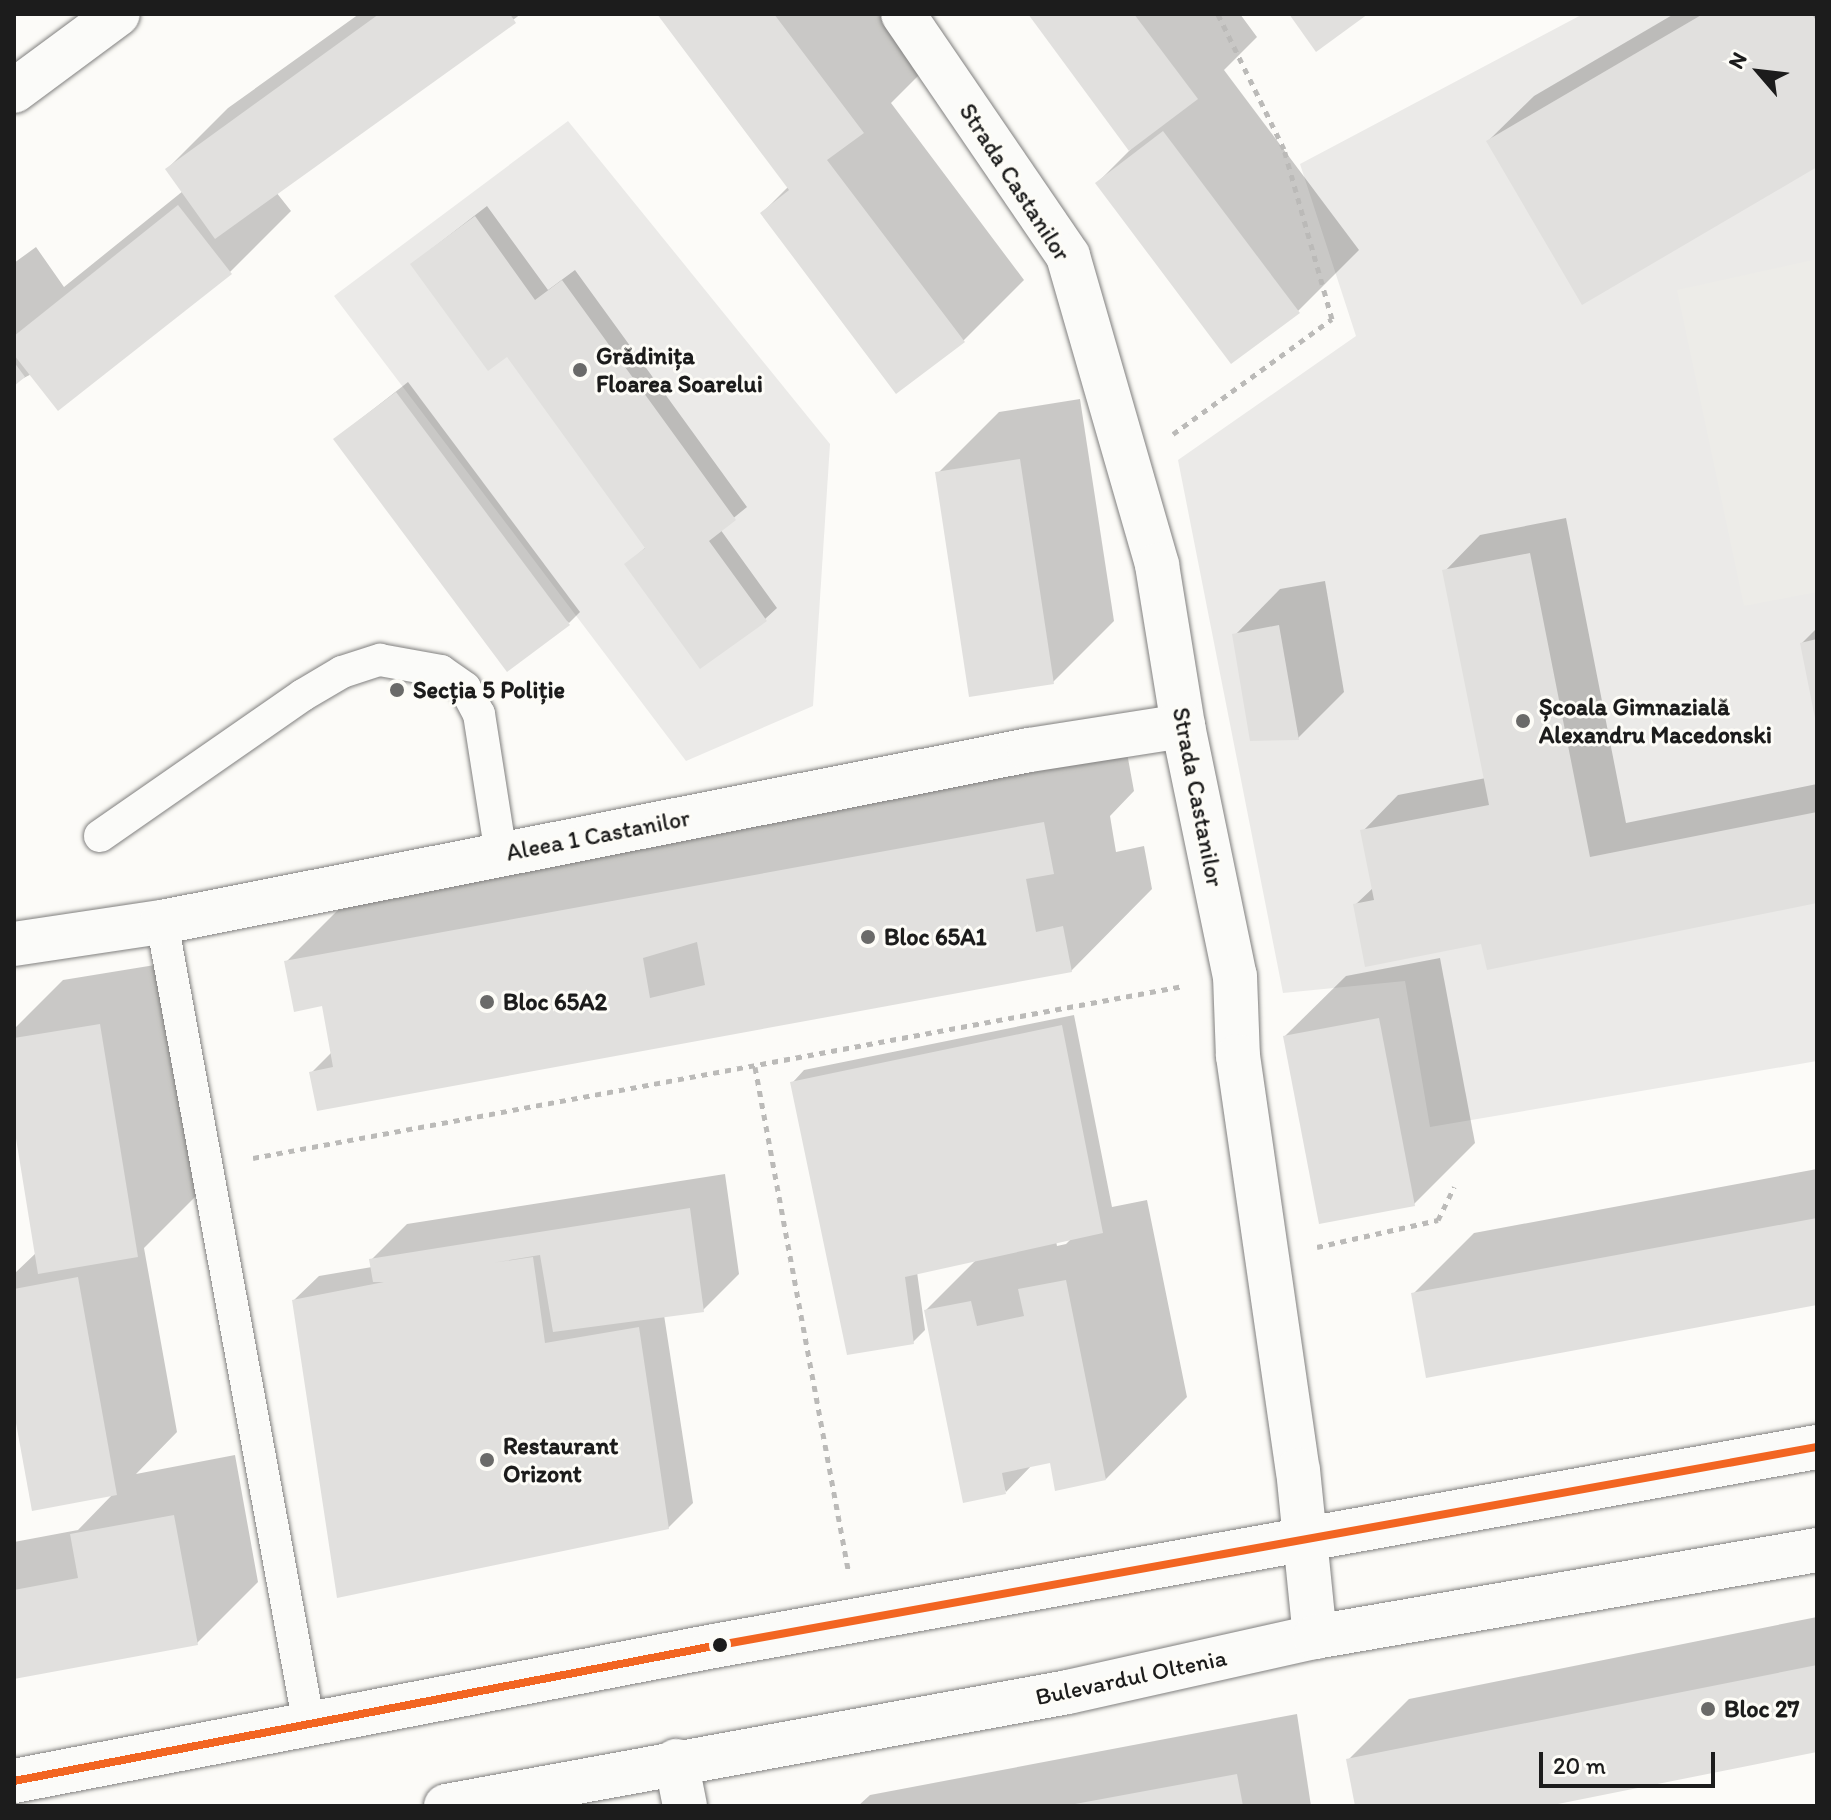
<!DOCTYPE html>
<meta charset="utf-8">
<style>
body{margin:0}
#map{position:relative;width:1831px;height:1820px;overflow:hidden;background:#fcfbf8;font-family:Itim,sans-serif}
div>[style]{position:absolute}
.built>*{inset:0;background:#ebeae8}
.green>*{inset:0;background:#edece8}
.shadow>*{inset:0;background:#0003}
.building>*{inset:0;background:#e1e0de}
.path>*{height:5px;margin-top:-2.5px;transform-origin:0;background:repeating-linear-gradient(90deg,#bbbab8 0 6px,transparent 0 12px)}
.roads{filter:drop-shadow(0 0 2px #81807f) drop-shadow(0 0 2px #81807f)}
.service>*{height:32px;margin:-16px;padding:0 16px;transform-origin:16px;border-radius:16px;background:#fbfbf9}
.pedestrian>*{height:44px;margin:-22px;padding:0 22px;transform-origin:22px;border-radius:22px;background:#fbfbf9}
.minor>*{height:44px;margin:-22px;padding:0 22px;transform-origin:22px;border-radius:22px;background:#fbfbf9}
.tertiary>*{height:44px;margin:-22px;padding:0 22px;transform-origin:22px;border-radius:22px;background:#fbfbf9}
.bus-1>*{height:8px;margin:-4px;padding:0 4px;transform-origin:4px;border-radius:4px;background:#f26522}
.dots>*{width:22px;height:22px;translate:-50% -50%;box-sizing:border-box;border:4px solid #fdfcf7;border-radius:50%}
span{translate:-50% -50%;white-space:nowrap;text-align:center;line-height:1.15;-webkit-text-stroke:6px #fdfcf7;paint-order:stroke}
.street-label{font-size:24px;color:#1c1c1c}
.poi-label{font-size:24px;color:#1c1c1c;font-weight:700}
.left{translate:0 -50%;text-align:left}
.frame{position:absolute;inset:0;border:16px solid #1c1c1c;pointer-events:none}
.north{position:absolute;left:1719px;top:32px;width:80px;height:80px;-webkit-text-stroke:6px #fdfcf7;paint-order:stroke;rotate:298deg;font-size:22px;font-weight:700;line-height:32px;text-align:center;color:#1c1c1c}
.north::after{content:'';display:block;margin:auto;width:28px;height:36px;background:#1c1c1c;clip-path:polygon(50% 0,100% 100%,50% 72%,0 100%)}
.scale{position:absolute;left:1539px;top:1752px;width:176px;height:36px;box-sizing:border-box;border:4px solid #1c1c1c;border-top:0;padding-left:10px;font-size:24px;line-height:28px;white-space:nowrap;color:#1c1c1c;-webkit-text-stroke:6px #fdfcf7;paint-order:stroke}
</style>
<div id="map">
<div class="built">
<div style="clip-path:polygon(1583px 14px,1817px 14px,1817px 1061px,1430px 1127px,1405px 981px,1283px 993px,1178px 460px,1356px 336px,1300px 164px)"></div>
<div style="clip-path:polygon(568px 121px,830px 444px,813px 706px,686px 761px,334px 296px)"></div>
</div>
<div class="green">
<div style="clip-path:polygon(1817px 259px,1817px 592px,1744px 606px,1677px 290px)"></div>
</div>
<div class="shadow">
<div style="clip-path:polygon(359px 14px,521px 14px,276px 192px,291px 211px,230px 272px,14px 383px,14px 263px,36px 247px,64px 287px,183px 191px,167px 169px,228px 108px)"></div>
<div style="clip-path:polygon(660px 14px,881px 14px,923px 71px,891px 103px,1024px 280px,963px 341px,762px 213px,789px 186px)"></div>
<div style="clip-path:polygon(1030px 14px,1240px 14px,1257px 37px,1224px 70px,1359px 250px,1298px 311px,1097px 183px,1131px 149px)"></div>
<div style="clip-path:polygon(1674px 14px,1817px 14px,1817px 165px,1488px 141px,1534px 96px)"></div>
<div style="clip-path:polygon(487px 206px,548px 290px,575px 270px,747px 507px,720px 529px,777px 608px,765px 619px,627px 564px,646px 547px,507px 354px,412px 264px)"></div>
<div style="clip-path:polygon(408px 382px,580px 612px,569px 623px,335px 439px)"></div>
<div style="clip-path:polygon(1080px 399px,1114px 621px,1053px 682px,938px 473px,999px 412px)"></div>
<div style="clip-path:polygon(1566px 518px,1626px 823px,1817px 784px,1817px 901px,1483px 941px,1355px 905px,1374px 887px,1363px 831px,1398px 795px,1486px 778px,1445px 571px,1480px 535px)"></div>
<div style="clip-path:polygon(1325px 581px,1344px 692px,1298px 738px,1235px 635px,1280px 589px)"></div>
<div style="clip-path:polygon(1817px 628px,1817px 720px,1802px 643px)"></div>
<div style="clip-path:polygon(1125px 742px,1134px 791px,1110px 816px,1116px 852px,1144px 846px,1152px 889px,1071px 971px,312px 1072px,332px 1052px,324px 1004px,286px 962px,367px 881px)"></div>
<div style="clip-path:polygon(1440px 958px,1475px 1143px,1414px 1204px,1285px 1036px,1346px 976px)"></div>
<div style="clip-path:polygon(161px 964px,198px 1194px,144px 1248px,177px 1432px,136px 1474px,235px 1455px,258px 1582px,197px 1643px,14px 1678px,14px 1542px,78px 1530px,113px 1494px,14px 1400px,14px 1274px,37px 1252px,14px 1114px,14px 1029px,63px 980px)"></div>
<div style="clip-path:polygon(evenodd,1074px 1015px,1112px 1207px,1147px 1200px,1187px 1397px,1106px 1479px,1051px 1460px,1033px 1464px,1006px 1492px,926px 1310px,978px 1258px,917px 1272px,925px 1330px,913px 1342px,793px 1082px,804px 1070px,1074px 1015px,1072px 1238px,1066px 1244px,1057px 1246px,1056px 1241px,1072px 1238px)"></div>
<div style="clip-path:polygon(1817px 1169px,1817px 1303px,1413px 1294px,1474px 1233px)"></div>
<div style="clip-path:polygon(725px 1174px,739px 1274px,703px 1310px,664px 1315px,693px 1503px,668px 1528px,294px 1300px,319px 1276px,372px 1267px,371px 1260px,407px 1224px)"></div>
<div style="clip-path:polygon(1817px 1617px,1817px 1750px,1538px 1806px,1357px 1806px,1348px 1760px,1409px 1699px)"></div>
<div style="clip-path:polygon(1297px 1714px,1311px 1806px,858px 1806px,870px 1795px)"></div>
</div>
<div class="building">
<div style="clip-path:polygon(379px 14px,510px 14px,516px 23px,215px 239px,165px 169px)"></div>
<div style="clip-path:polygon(657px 14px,774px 14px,864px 133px,827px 160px,965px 342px,896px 394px,760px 213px,789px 190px)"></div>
<div style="clip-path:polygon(1028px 14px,1134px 14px,1198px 99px,1129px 151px)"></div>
<div style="clip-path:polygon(1289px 14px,1368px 14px,1316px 52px)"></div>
<div style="clip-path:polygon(1703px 14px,1812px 14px,1817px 22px,1817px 167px,1582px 305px,1486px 141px)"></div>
<div style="clip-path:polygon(1163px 131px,1300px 313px,1231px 364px,1095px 183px)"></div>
<div style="clip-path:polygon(178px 205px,232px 274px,58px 411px,14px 355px,14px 336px)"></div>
<div style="clip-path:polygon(475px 216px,535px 300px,562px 280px,736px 520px,709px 541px,767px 621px,700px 669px,624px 564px,645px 548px,507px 357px,488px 371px,410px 264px)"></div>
<div style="clip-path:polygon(14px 362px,25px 377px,14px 386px)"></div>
<div style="clip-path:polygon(396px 392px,570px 625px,507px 672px,333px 439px)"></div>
<div style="clip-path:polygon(1020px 459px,1054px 684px,969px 697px,935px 472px)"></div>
<div style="clip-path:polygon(1530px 553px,1590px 857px,1817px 812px,1817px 903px,1487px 970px,1481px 944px,1365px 967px,1353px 904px,1374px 900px,1360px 830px,1489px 805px,1442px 570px)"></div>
<div style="clip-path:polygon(1279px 625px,1299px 740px,1250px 741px,1232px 634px)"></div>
<div style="clip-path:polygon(1817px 639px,1817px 723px,1816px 723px,1800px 643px)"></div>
<div style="clip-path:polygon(evenodd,1044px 822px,1054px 874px,1026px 879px,1036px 932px,1063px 926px,1072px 972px,317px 1111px,309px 1072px,333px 1067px,322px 1006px,294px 1012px,284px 961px,1044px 822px,697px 942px,705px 985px,650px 998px,643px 958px,697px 942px)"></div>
<div style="clip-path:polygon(1379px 1018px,1415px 1206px,1319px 1224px,1283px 1036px)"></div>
<div style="clip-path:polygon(100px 1024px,138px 1257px,38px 1274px,14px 1126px,14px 1038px)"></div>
<div style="clip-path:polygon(1062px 1025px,1103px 1233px,905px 1277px,914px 1344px,847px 1355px,790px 1082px)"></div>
<div style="clip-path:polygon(690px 1208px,704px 1312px,553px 1332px,540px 1255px,492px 1263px,533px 1257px,545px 1343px,639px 1327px,669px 1529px,337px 1598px,292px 1300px,384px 1282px,373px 1282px,369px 1259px)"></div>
<div style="clip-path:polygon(1817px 1218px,1817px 1305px,1426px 1378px,1411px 1293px)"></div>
<div style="clip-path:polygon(78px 1277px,117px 1495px,32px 1511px,14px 1412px,14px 1289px)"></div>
<div style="clip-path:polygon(1066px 1280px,1106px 1480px,1055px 1491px,1050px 1463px,1002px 1473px,1006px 1494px,963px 1503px,924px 1310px,971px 1301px,977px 1326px,1024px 1316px,1018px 1289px)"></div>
<div style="clip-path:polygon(174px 1515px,198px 1645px,14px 1679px,14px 1590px,78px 1578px,70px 1534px)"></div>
<div style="clip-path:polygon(1817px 1665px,1817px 1752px,1548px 1806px,1355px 1806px,1346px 1759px)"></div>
<div style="clip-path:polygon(1237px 1774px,1243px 1806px,1075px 1806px,1075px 1804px)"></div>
</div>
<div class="path">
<div style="left:1173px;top:434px;width:196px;rotate:-35.9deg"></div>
<div style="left:1332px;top:319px;width:177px;rotate:-105.8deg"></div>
<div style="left:1284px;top:149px;width:150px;rotate:-116.1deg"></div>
<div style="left:755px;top:1067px;width:511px;rotate:79.5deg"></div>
<div style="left:253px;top:1158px;width:946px;rotate:-10.48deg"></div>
<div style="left:1317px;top:1247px;width:124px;rotate:-12.6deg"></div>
<div style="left:1438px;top:1220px;width:37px;rotate:-64deg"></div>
</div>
<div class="roads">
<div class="service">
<div style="left:100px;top:836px;width:247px;rotate:-34.8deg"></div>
<div style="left:303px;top:695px;width:45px;rotate:-30.5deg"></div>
<div style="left:342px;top:672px;width:40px;rotate:-18deg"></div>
<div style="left:380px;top:660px;width:62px;rotate:10.2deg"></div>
<div style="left:441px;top:671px;width:29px;rotate:35deg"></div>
<div style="left:465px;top:688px;width:30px;rotate:62deg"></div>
<div style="left:479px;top:714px;width:143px;rotate:81.1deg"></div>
<div style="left:162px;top:922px;width:816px;rotate:79.63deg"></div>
</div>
<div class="pedestrian">
<div style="left:676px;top:1761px;width:46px;rotate:78.7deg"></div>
</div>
<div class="minor">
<div style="left:903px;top:14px;width:293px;rotate:55.7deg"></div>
<div style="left:1068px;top:256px;width:322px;rotate:73.9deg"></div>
<div style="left:1157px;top:565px;width:163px;rotate:80.8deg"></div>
<div style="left:1183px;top:726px;width:255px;rotate:78.3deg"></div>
<div style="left:1235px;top:976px;width:80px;rotate:87.9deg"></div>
<div style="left:1238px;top:1056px;width:418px;rotate:81.8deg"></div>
<div style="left:1298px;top:1470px;width:168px;rotate:84.2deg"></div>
<div style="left:14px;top:91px;width:129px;rotate:-36.5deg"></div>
<div style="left:14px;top:944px;width:150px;rotate:-8.5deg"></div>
<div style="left:162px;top:922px;width:884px;rotate:-11.22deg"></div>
<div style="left:1029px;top:750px;width:156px;rotate:-8.9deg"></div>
</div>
<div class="tertiary">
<div style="left:14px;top:1781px;width:713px;rotate:-10.92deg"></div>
<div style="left:714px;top:1646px;width:1121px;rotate:-10.23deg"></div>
<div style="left:446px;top:1806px;width:632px;rotate:-10.39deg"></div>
<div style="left:1068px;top:1692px;width:253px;rotate:-12.6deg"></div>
<div style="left:1315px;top:1637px;width:509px;rotate:-9.83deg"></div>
</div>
</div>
<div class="bus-1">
<div style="left:14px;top:1781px;width:713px;rotate:-10.92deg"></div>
<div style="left:714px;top:1646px;width:1121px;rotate:-10.23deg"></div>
</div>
<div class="dots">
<div style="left:580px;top:370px;background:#6a6a69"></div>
<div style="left:397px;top:690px;background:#6a6a69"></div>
<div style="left:1523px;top:721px;background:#6a6a69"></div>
<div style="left:868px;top:937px;background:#6a6a69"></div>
<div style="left:487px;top:1002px;background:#6a6a69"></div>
<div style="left:487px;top:1460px;background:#6a6a69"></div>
<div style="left:720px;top:1645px;background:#1c1c1c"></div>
<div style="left:1708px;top:1709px;background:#6a6a69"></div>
</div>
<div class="street-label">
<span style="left:1015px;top:182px;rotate:57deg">Strada Castanilor</span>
<span style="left:1198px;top:797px;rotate:79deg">Strada Castanilor</span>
<span style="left:598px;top:835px;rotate:-11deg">Aleea 1 Castanilor</span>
<span style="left:1131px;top:1677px;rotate:-12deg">Bulevardul Oltenia</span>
</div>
<div class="poi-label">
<span class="left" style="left:596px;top:370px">Grădinița<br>Floarea Soarelui</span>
<span class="left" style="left:413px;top:690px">Secția 5 Poliție</span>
<span class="left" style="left:1539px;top:721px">Școala Gimnazială<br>Alexandru Macedonski</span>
<span class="left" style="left:884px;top:937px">Bloc 65A1</span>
<span class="left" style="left:503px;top:1002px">Bloc 65A2</span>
<span class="left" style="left:503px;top:1460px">Restaurant<br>Orizont</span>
<span class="left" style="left:1724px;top:1709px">Bloc 27</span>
</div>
<div class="frame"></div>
<div class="north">N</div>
<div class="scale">20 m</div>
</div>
